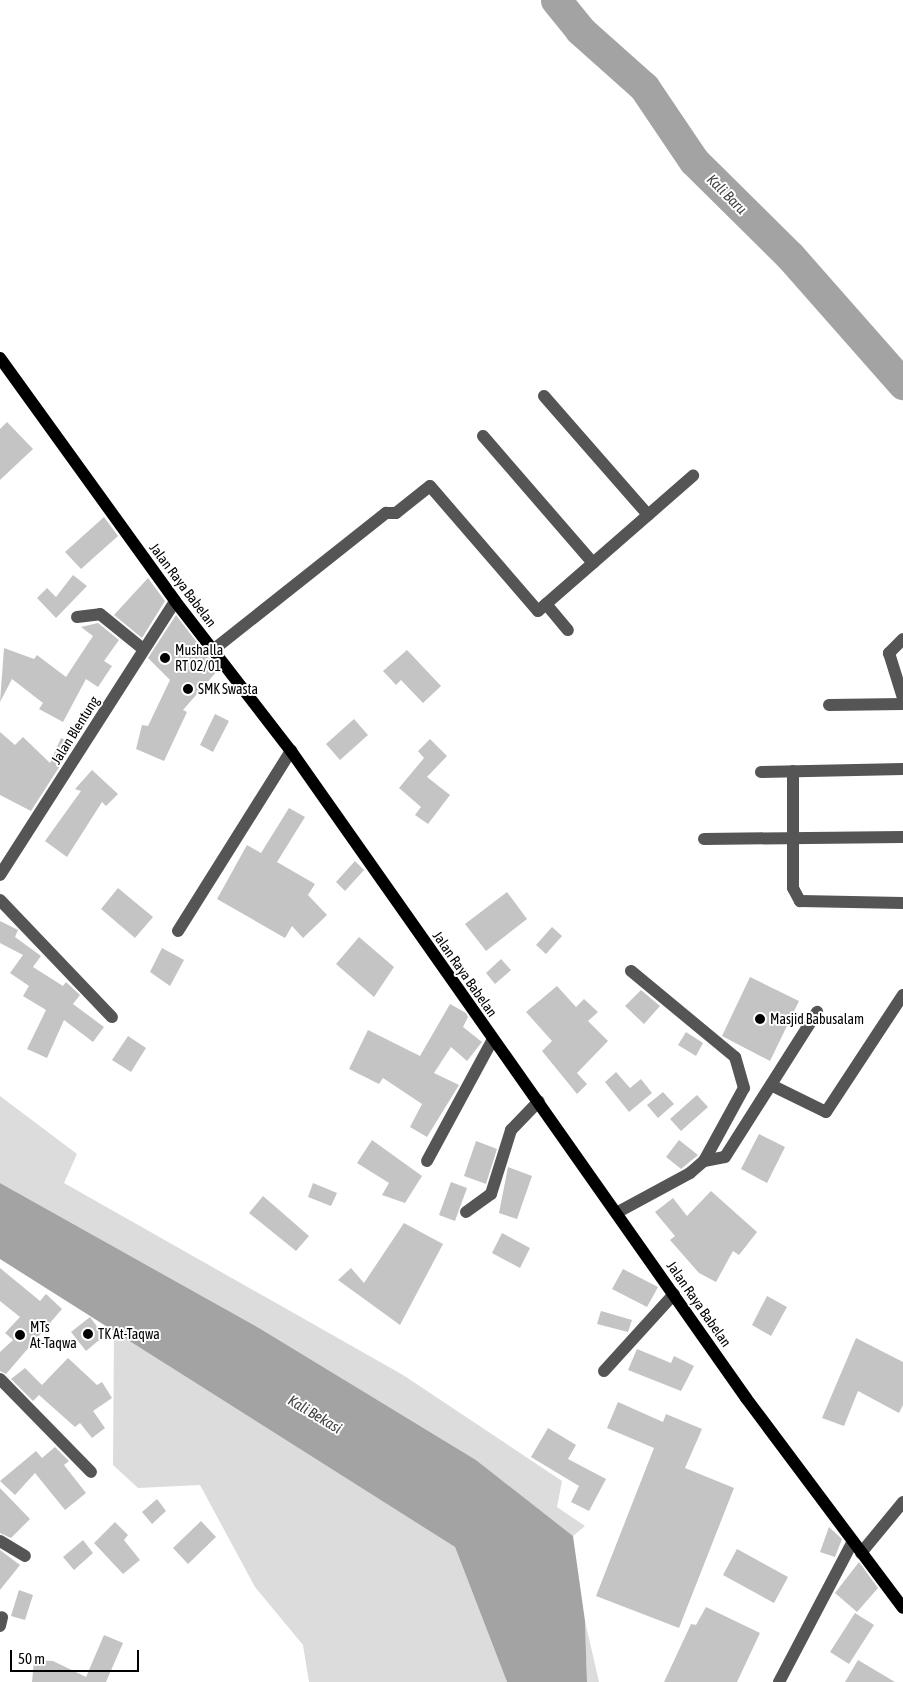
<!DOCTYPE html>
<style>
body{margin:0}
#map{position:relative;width:903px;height:1682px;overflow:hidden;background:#fff;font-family:"Asap Condensed",sans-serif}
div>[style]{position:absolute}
.green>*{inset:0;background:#dcdcdc}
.water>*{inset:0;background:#a3a3a3}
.river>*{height:31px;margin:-15.5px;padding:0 15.5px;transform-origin:15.5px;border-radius:15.5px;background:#a3a3a3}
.building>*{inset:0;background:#c4c4c4}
.minor>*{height:12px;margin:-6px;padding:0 6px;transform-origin:6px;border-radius:6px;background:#555}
.major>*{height:12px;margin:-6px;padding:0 6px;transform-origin:6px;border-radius:6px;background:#000}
.dots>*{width:14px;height:14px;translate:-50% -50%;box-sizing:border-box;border:2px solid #fff;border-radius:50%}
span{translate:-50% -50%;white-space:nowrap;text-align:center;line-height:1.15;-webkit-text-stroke:4px #fff;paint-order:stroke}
.street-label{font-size:14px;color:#000}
.poi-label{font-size:14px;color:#000}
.left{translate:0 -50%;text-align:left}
.water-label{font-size:15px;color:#444;font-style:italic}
.scale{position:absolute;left:10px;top:1650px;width:129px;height:22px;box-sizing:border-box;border:2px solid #000;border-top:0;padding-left:6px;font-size:15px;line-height:18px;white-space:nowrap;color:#000;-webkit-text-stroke:4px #fff;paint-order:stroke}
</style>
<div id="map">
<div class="green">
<div style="clip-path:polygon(0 1096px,77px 1154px,64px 1183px,403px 1375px,562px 1481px,557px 1507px,585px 1526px,573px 1536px,476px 1460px,259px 1328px,0 1183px)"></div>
<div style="clip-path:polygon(114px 1328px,455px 1547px,507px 1682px,309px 1682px,303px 1645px,255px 1587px,200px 1485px,138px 1488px,113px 1465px)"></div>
<div style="clip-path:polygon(585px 1621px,599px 1682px,587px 1682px)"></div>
</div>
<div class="water">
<div style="clip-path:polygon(0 1183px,259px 1328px,476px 1460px,573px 1536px,585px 1621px,587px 1682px,507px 1682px,455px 1547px,0 1259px)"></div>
</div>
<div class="river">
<div style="left:556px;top:0;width:38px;rotate:51deg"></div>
<div style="left:580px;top:30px;width:86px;rotate:41.7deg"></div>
<div style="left:644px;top:87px;width:89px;rotate:56deg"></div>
<div style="left:694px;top:161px;width:135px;rotate:44.7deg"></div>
<div style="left:790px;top:256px;width:171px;rotate:48.6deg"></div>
</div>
<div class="building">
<div style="clip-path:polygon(7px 422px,33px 449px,0 480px,0 429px)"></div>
<div style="clip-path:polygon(104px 517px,118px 536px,81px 569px,65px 552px)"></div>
<div style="clip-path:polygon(73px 575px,87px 586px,56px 618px,37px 598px,47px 588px,56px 597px)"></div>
<div style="clip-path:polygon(148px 578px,165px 601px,142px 638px,114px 615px)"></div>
<div style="clip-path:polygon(176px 615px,218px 670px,183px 710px,187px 712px,164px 761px,136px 749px,142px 725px,148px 726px,170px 680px,148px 658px)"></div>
<div style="clip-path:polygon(98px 623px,119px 640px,104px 661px,112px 666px,98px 687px,86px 679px,63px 722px,39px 709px,43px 703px,12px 679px,0 702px,4px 648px,34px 659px,37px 655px,66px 677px,93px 636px,81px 627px)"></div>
<div style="clip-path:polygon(407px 650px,441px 686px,423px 703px,401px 680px,396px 685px,383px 671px)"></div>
<div style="clip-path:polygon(215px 714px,229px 721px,213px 752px,200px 745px)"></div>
<div style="clip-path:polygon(354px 719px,368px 735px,340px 760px,326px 744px)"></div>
<div style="clip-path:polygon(0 732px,15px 745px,23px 737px,50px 763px,61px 738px,74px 744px,31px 811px,0 795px)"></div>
<div style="clip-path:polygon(430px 739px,447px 756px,427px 777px,450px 795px,428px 824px,415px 815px,421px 807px,399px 788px,424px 758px,418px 751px)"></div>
<div style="clip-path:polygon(92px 770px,118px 794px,106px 806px,102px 802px,67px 857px,45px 841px,81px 791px,75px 789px)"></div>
<div style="clip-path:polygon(289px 808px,305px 817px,277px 862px,315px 884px,308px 895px,327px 915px,303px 938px,292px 926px,285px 938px,217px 899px,247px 845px,261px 853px)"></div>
<div style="clip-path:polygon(355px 861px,364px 870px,345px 891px,336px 882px)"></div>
<div style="clip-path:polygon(118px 888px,153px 917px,135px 938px,101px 909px)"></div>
<div style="clip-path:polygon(507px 892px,527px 919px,486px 951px,465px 924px)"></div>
<div style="clip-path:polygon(0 921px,18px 930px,15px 937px,41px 956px,33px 967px,63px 986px,66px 982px,80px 995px,73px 1004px,104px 1027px,93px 1042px,64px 1020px,47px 1058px,27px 1049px,46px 1010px,23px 996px,29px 986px,10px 973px,23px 955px,0 943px)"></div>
<div style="clip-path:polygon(552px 927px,562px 936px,546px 954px,536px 945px)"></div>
<div style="clip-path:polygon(359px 937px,394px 967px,374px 997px,336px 964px)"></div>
<div style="clip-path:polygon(162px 948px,184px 960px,170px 986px,150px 972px)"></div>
<div style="clip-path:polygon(501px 959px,511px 970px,495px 984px,486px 973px)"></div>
<div style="clip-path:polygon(750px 977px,799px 1001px,770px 1061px,722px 1036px)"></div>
<div style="clip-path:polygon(557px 986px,576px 1007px,584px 999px,598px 1012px,588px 1021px,608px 1041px,577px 1073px,587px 1084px,577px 1094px,542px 1051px,552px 1041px,526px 1012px)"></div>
<div style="clip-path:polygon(641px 990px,660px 1006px,644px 1024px,625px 1006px)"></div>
<div style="clip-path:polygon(450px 1004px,466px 1013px,468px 1017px,463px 1027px,482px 1042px,467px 1061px,451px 1047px,434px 1073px,459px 1085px,427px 1137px,410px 1127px,422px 1104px,383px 1078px,379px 1084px,349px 1069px,368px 1030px,420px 1056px)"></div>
<div style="clip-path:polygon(686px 1032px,703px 1043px,696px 1056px,678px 1045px)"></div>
<div style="clip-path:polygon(128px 1036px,146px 1048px,131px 1072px,112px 1060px)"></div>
<div style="clip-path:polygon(616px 1072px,630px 1088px,641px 1079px,652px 1093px,629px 1112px,605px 1082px)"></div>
<div style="clip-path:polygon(663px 1092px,674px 1104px,658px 1118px,647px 1105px)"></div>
<div style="clip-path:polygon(697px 1095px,708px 1107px,681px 1131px,670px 1119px)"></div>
<div style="clip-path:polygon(759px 1134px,785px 1147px,767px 1183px,741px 1169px)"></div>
<div style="clip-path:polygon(372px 1140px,422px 1176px,405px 1203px,382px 1195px,389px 1183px,357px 1163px)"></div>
<div style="clip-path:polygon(679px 1140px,698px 1155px,681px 1169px,666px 1157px)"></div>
<div style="clip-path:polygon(476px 1141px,497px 1149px,486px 1184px,464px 1176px)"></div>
<div style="clip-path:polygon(508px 1167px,532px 1176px,517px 1219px,499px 1213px)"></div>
<div style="clip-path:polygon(451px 1182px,467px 1188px,455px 1221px,439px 1215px)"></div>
<div style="clip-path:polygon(313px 1183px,337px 1193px,331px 1206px,308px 1197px)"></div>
<div style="clip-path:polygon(711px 1191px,757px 1232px,739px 1255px,733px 1251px,716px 1282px,699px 1273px,670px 1240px,675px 1236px,655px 1212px,673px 1198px,687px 1216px)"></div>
<div style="clip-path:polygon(263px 1196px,309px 1236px,296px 1251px,249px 1213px)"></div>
<div style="clip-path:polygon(404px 1223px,443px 1244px,400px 1325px,338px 1280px,351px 1268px,364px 1283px)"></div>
<div style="clip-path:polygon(502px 1233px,530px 1248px,520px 1268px,492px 1253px)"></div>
<div style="clip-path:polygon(0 1268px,40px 1301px,46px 1294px,62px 1309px,6px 1374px,0 1371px,0 1352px,13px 1340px,5px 1333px,20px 1317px,0 1301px)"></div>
<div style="clip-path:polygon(623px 1269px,658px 1287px,647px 1307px,612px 1289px)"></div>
<div style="clip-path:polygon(767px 1296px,787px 1307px,771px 1336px,752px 1325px)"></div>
<div style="clip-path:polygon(601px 1311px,632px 1320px,628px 1332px,597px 1324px)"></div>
<div style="clip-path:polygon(90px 1317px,104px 1336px,86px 1351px,71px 1332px)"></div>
<div style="clip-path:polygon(856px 1338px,903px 1362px,903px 1405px,899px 1413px,858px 1391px,844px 1426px,822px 1418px)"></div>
<div style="clip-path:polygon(637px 1349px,671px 1363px,674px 1356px,694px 1366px,681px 1391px,628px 1370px)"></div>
<div style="clip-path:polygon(68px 1358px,97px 1385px,102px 1382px,112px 1398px,93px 1411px,105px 1428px,92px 1438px,80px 1423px,75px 1427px,39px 1395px,33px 1401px,11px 1379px,25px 1368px,42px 1385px)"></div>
<div style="clip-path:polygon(618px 1402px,663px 1422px,666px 1414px,702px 1429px,685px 1468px,734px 1488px,679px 1628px,596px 1596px,654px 1448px,607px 1428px)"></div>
<div style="clip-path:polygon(548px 1428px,576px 1445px,568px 1459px,606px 1479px,589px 1511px,571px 1502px,579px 1486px,531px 1457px)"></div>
<div style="clip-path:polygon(55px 1447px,69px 1461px,64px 1465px,86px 1493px,65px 1510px,35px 1473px,15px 1495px,0 1481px,36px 1451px,42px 1458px)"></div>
<div style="clip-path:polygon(0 1488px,30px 1519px,11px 1538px,0 1533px)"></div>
<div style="clip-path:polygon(157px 1499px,166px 1511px,152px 1524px,142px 1512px)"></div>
<div style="clip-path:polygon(201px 1521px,216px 1537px,188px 1564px,173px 1548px)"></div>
<div style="clip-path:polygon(115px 1522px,128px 1535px,124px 1540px,140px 1560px,123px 1574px,94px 1543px)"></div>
<div style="clip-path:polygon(829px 1527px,842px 1539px,835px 1557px,820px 1552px)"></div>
<div style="clip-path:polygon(83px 1540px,93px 1553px,74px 1570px,63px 1557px)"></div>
<div style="clip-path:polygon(737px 1549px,788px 1577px,774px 1603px,723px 1575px)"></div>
<div style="clip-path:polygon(0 1550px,20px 1565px,0 1590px)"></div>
<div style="clip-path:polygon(859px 1562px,878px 1588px,857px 1612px,835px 1593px)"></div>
<div style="clip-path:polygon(19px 1590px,33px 1595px,25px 1620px,11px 1616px)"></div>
<div style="clip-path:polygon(706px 1607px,760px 1633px,737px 1682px,664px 1682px,691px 1624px,696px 1625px)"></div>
<div style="clip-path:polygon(855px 1613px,874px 1625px,849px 1664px,830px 1652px)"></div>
<div style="clip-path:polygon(104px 1635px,123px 1643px,106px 1682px,32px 1682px,34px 1660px,53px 1661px,86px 1677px)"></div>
<div style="clip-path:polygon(858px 1660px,895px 1682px,845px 1682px)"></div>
</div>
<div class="minor">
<div style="left:544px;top:396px;width:158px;rotate:48.8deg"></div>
<div style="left:483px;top:436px;width:168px;rotate:49.1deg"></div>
<div style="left:546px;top:604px;width:34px;rotate:50deg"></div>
<div style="left:77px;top:617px;width:23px;rotate:-7deg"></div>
<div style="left:100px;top:614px;width:55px;rotate:39.1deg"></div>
<div style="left:903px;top:639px;width:20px;rotate:135deg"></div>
<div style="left:889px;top:653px;width:47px;rotate:72.7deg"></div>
<div style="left:213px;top:650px;width:221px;rotate:-38.4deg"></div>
<div style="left:386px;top:513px;width:10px"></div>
<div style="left:396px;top:513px;width:43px;rotate:-38.5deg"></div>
<div style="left:430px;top:486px;width:165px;rotate:49.2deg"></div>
<div style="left:538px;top:611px;width:206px;rotate:-41.1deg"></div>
<div style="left:829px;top:705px;width:74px;rotate:-0.8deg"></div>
<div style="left:793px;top:771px;width:117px;rotate:90deg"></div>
<div style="left:793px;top:888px;width:15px;rotate:62deg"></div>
<div style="left:800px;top:901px;width:103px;rotate:1.1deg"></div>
<div style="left:761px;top:772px;width:142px;rotate:-1.2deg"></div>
<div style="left:704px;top:839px;width:199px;rotate:-0.6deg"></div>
<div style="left:0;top:875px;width:325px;rotate:-57.4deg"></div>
<div style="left:0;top:900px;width:162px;rotate:46.3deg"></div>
<div style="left:178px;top:931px;width:213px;rotate:-57.9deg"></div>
<div style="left:771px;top:1085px;width:61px;rotate:26.1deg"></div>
<div style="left:826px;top:1112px;width:140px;rotate:-56.7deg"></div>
<div style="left:427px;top:1161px;width:139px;rotate:-61.6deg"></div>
<div style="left:704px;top:1161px;width:21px;rotate:-11deg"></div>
<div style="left:725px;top:1157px;width:172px;rotate:-57.6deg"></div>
<div style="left:466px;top:1212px;width:31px;rotate:-36deg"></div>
<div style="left:491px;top:1194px;width:67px;rotate:-72.6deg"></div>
<div style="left:511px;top:1130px;width:40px;rotate:-46deg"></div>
<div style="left:618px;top:1212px;width:82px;rotate:-28.4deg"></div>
<div style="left:690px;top:1173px;width:18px;rotate:-41deg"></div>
<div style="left:704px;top:1161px;width:83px;rotate:-61.3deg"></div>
<div style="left:744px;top:1088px;width:32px;rotate:-106deg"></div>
<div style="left:735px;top:1057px;width:135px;rotate:-140.4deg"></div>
<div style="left:604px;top:1371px;width:104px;rotate:-47.7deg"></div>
<div style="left:0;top:1379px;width:130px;rotate:45.6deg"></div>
<div style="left:0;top:1541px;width:29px;rotate:31deg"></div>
<div style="left:861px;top:1553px;width:66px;rotate:-50.5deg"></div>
<div style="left:0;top:1626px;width:9px;rotate:-77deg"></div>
<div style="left:779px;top:1682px;width:159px;rotate:-62.3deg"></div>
</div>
<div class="major">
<div style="left:0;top:358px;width:299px;rotate:54.2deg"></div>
<div style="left:175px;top:601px;width:190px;rotate:52.3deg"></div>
<div style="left:291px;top:751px;width:791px;rotate:54.88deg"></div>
<div style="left:746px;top:1398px;width:262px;rotate:53.2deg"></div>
</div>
<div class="dots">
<div style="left:165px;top:658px;background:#000"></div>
<div style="left:188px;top:689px;background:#000"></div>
<div style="left:760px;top:1019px;background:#000"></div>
<div style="left:88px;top:1334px;background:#000"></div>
<div style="left:20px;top:1335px;background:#000"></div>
</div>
<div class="street-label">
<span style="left:183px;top:585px;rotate:53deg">Jalan Raya Babelan</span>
<span style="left:75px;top:730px;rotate:-58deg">Jalan Blentung</span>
<span style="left:465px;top:974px;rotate:55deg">Jalan Raya Babelan</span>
<span style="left:699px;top:1304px;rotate:55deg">Jalan Raya Babelan</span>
</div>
<div class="poi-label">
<span class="left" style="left:175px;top:658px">Mushalla<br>RT 02/01</span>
<span class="left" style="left:198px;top:689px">SMK Swasta</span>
<span class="left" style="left:770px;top:1019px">Masjid Babusalam</span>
<span class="left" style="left:30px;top:1335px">MTs<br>At-Taqwa</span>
<span class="left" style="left:98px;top:1334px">TK At-Taqwa</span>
</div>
<div class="water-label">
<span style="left:727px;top:194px;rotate:45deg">Kali Baru</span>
<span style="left:315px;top:1414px;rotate:31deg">Kali Bekasi</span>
</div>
<div class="scale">50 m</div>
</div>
